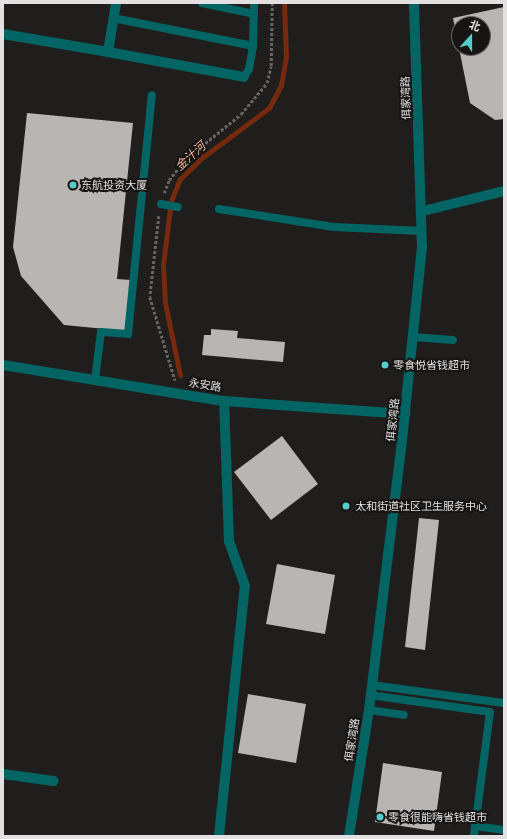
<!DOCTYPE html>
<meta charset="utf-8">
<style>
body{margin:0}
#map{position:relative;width:507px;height:839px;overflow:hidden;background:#201e1d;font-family:"Archivo Narrow","Noto Sans SC",sans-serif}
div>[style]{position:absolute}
.stream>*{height:5px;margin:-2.5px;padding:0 2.5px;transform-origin:2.5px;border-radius:2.5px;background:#75290d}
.building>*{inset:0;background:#b9b5b3}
.path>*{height:2.5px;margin-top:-1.25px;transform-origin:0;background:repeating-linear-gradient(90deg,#676564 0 3px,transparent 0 5px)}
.service>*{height:8px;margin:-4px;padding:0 4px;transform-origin:4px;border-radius:4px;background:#026563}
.minor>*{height:10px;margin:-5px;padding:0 5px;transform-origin:5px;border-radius:5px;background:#026563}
.dots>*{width:11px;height:11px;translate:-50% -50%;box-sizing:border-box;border:2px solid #171414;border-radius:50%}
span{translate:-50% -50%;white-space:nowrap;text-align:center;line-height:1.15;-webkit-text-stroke:4px #171414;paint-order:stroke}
.street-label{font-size:11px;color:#e2e0e0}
.poi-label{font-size:11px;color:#e2e0e0}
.left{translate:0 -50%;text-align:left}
.water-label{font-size:12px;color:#f9b59f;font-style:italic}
.frame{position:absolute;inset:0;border:4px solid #e2e0e0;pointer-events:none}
.north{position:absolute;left:451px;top:16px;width:40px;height:40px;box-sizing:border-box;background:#171414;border:1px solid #686666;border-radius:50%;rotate:21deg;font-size:11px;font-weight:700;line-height:16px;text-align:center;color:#e2e0e0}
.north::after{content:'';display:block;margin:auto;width:14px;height:18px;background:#53cdc9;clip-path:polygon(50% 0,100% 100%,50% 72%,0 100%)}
</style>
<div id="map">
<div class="stream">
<div style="left:180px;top:375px;width:74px;rotate:-101.8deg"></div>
<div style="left:165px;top:303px;width:38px;rotate:-93deg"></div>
<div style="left:163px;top:265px;width:64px;rotate:-82.9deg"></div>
<div style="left:171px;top:201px;width:24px;rotate:-68deg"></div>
<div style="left:180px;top:179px;width:32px;rotate:-44deg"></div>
<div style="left:203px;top:157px;width:82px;rotate:-36.6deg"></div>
<div style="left:269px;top:108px;width:26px;rotate:-62deg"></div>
<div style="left:281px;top:85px;width:28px;rotate:-80deg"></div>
<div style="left:286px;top:57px;width:54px;rotate:-92.1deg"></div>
</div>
<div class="building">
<div style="clip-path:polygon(504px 7px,504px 119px,495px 120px,470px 103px,459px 48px,483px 48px,483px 24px,459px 24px,458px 43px,453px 18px)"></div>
<div style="clip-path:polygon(27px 113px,133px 123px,117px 279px,131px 280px,126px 331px,64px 325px,21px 276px,13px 247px)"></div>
<div style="clip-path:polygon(211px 329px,238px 331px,237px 338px,285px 342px,283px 362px,202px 355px,204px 335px,211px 335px)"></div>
<div style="clip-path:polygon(282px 436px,318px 484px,271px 520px,234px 472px)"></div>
<div style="clip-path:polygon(419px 518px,439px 520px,425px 650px,405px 647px)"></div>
<div style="clip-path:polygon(277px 564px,335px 575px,325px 634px,266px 624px)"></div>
<div style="clip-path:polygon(248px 694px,306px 704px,296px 763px,238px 753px)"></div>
<div style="clip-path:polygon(383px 763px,442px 772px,434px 831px,375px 822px)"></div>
</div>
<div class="path">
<div style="left:164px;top:193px;width:14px;rotate:-69deg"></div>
<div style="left:169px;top:180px;width:27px;rotate:-51deg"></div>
<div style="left:186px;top:159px;width:71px;rotate:-39.3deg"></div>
<div style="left:241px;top:114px;width:40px;rotate:-50deg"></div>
<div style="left:267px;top:83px;width:17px;rotate:-77deg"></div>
<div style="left:271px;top:66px;width:63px;rotate:-89.1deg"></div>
<div style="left:159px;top:216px;width:81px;rotate:96.3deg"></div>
<div style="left:150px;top:297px;width:87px;rotate:73.2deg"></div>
</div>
<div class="service">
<div style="left:202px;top:3px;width:53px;rotate:11.9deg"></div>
<div style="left:113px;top:18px;width:143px;rotate:11.3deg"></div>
<div style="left:244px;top:77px;width:9px;rotate:-58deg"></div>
<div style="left:249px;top:69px;width:23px;rotate:-80deg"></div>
<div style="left:253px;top:46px;width:43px;rotate:-88.7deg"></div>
<div style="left:161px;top:204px;width:17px;rotate:10deg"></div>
<div style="left:219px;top:209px;width:116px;rotate:8.9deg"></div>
<div style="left:334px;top:227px;width:88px;rotate:2.6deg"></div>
<div style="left:413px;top:337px;width:40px;rotate:4.3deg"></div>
<div style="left:95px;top:380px;width:48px;rotate:-82.9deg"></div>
<div style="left:101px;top:332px;width:27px;rotate:4deg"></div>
<div style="left:128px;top:334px;width:240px;rotate:-84.3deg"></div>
<div style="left:372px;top:685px;width:133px;rotate:7.8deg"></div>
<div style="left:370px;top:695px;width:121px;rotate:8.1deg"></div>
<div style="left:490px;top:712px;width:125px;rotate:97.4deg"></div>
<div style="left:369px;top:710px;width:35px;rotate:8deg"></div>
<div style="left:475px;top:826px;width:29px;rotate:8deg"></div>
</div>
<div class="minor">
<div style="left:3px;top:34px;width:107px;rotate:9.7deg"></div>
<div style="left:108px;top:52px;width:50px;rotate:-80.7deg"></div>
<div style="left:108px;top:52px;width:138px;rotate:10.4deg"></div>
<div style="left:423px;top:211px;width:83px;rotate:-13.9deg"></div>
<div style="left:3px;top:365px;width:224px;rotate:9.3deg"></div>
<div style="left:224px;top:401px;width:182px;rotate:4.1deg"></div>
<div style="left:3px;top:774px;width:51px;rotate:7.8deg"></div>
<div style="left:219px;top:836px;width:251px;rotate:-84.1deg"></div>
<div style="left:245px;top:586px;width:48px;rotate:-109.6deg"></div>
<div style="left:229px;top:541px;width:140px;rotate:-92deg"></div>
<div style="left:349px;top:836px;width:128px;rotate:-81deg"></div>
<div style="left:369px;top:710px;width:262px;rotate:-83deg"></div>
<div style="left:401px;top:450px;width:204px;rotate:-84.1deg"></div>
<div style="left:422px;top:247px;width:244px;rotate:-91.9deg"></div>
</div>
<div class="dots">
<div style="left:73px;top:185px;background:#53cdc9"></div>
<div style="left:385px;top:365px;background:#53cdc9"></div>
<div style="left:346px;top:506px;background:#53cdc9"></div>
<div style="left:380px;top:817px;background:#53cdc9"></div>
</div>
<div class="street-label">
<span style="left:406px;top:98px;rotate:-92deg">佴家湾路</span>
<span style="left:205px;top:385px;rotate:9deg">永安路</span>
<span style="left:393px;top:420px;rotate:-84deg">佴家湾路</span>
<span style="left:352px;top:740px;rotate:-81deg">佴家湾路</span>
</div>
<div class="poi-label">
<span class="left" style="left:81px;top:185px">东航投资大厦</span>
<span class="left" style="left:393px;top:365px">零食悦省钱超市</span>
<span class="left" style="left:355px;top:506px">太和街道社区卫生服务中心</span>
<span class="left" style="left:388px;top:817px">零食很能嗨省钱超市</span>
</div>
<div class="water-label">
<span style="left:191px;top:157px;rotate:-42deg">金汁河</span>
</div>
<div class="frame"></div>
<div class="north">北</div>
</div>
